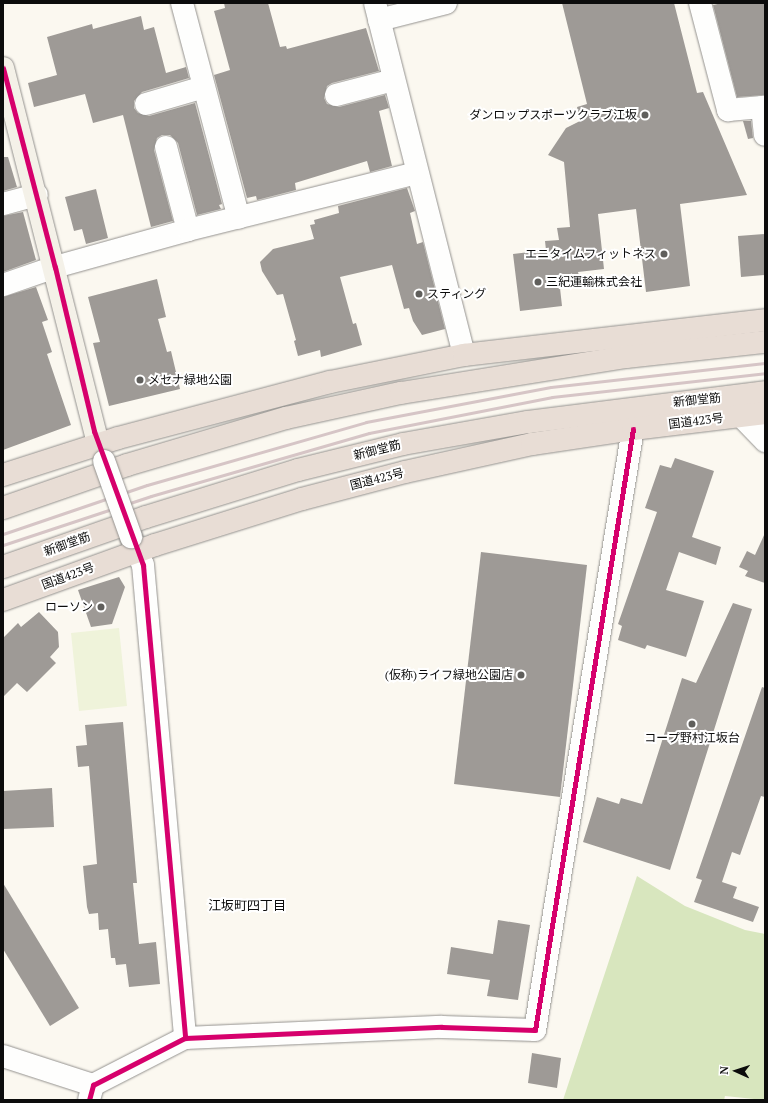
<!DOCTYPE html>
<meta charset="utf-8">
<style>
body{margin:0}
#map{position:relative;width:768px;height:1103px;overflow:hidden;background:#fbf8f0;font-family:"PT Serif","Noto Sans JP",serif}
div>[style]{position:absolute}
.forest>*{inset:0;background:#d8e6be}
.pitch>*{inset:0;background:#eff3da}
.building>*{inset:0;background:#9e9a96}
.roads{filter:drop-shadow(0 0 1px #94928f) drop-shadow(0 0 1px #94928f)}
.street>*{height:22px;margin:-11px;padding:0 11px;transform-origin:11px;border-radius:11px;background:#fefefd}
.secondary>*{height:22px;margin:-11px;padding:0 11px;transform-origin:11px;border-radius:11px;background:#f4f1e8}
.highway>*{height:22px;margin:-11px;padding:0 11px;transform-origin:11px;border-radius:11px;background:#e8ddd5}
.rail>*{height:3px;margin:-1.5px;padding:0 1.5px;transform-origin:1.5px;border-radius:1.5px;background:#d6c5c6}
.bridges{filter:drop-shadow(0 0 1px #94928f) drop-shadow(0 0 1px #94928f)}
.street-bridge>*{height:22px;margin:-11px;padding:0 11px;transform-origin:11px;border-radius:11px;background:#fefefd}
.cycleway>*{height:5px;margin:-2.5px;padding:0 2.5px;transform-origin:2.5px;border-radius:2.5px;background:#d6006c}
.dots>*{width:11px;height:11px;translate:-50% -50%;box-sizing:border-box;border:2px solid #fff;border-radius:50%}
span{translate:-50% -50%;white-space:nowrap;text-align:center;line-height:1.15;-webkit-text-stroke:4px #fff;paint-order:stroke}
.poi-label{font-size:12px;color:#0c0c0c}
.right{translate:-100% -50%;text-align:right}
.left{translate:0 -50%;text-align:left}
.street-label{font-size:12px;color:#0c0c0c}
.neighbourhood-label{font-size:13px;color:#0c0c0c}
.frame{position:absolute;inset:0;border:4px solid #0c0c0c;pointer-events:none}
.north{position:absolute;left:716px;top:1051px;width:40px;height:40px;-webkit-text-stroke:3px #fff;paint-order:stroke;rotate:273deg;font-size:11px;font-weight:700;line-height:16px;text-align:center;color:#0c0c0c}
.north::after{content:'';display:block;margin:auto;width:14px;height:18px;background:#0c0c0c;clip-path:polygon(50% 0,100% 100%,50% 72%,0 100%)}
</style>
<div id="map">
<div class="forest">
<div style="clip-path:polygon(637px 876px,685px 906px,745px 930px,765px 934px,765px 1100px,725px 1096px,724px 1100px,563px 1100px)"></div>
</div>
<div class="pitch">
<div style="clip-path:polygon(119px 628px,127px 706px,79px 711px,71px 633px)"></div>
</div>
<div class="building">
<div style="clip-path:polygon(224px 3px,268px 3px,280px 47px,286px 46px,287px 49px,366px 28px,379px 71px,332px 83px,327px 86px,324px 98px,327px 104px,339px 107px,385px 95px,389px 108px,379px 111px,392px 166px,370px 172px,367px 161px,295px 183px,296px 190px,257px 200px,256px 196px,247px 198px,214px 75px,230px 70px,214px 11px,225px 8px)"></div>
<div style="clip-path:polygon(562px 3px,674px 3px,697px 93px,703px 92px,747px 195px,680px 204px,690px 286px,646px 292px,636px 209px,598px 214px,604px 269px,578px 272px,579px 276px,559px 279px,562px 306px,520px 311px,513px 254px,546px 250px,545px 241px,559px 240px,557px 228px,570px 227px,564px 162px,548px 155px,566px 128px,580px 121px,577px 107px,587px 104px)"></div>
<div style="clip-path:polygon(722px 3px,765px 3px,765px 95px,737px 97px,713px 5px)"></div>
<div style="clip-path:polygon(141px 16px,144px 30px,154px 27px,166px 73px,186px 67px,189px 78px,142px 92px,134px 101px,134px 108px,138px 113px,149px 116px,195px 103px,222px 204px,219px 205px,221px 209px,197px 215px,178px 143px,170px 135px,162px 135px,157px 138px,154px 150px,173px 221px,151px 227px,123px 115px,93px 123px,85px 94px,34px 107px,28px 83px,57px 75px,47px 37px,92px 24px,93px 29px)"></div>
<div style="clip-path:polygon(743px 121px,751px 121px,753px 138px,748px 139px)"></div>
<div style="clip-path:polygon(3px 157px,8px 157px,17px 187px,3px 191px)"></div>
<div style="clip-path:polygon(407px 188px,415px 211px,410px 213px,417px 244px,423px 242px,445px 329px,422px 335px,413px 321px,409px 308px,404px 309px,392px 265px,340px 277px,353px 324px,356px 323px,362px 345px,321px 357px,320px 350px,298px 356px,294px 341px,296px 340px,283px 294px,277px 295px,262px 271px,260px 262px,273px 249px,314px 239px,310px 225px,315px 224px,314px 220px,339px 213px,338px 206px)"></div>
<div style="clip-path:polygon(96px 189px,108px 238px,86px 244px,82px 229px,74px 231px,65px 197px)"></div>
<div style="clip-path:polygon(23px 212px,36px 260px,3px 272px,3px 216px)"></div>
<div style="clip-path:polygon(765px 234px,765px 275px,741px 277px,738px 236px)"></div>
<div style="clip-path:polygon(157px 279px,166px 317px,158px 319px,167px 352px,171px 351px,180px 389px,109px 406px,93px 343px,100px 342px,88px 297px)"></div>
<div style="clip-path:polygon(36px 287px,48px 320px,42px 322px,52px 352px,47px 354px,71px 425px,3px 450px,3px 297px)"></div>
<div style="clip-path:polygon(675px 458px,714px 471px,692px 537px,721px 547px,716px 565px,679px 552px,666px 590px,704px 601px,686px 657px,647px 645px,645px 649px,618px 640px,622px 626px,618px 624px,657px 512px,645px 508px,660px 465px,671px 468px)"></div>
<div style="clip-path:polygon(765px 533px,765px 583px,745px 576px,748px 571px,739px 567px,747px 551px,755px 555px)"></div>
<div style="clip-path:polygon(481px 552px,587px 565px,560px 797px,454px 784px)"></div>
<div style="clip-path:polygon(119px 577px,125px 587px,112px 624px,91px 627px,78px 590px)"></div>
<div style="clip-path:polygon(733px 603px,752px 609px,670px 870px,583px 842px,597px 797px,619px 804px,621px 798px,642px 804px,682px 678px,696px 683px)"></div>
<div style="clip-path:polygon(39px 612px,58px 632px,59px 647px,50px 657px,56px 663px,27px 692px,17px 683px,3px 697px,3px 638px,18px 623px,21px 627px)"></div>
<div style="clip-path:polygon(762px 687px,765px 688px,765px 797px,761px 796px,740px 855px,732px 852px,722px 882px,737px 887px,733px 898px,759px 907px,753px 922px,694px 902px,702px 880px,696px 878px)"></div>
<div style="clip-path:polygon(123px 722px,137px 883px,133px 883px,139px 944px,156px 942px,160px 984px,129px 987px,126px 964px,116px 965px,115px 958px,111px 958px,108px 929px,99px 930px,98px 913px,89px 914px,87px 907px,83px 866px,97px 864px,89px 766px,78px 767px,76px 746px,87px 745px,85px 725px)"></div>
<div style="clip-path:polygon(52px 788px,54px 827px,3px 829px,3px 791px)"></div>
<div style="clip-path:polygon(3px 883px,79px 1008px,50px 1026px,3px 949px)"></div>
<div style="clip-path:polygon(498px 920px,530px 925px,518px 1000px,487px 996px,490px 980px,447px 974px,451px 947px,493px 954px)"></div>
<div style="clip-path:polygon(532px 1053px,561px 1058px,557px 1088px,528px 1083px)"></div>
</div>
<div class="roads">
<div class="street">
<div style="left:182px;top:3px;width:222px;rotate:75.2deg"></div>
<div style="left:375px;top:3px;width:363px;rotate:75.8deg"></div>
<div style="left:700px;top:3px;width:111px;rotate:75.3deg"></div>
<div style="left:728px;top:110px;width:37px;rotate:-5deg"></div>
<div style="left:379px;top:20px;width:69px;rotate:-14.2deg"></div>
<div style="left:336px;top:95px;width:59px;rotate:-14.7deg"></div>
<div style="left:146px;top:104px;width:60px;rotate:-16.3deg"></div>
<div style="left:762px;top:107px;width:28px;rotate:84deg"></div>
<div style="left:166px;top:147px;width:86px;rotate:75.2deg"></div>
<div style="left:3px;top:204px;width:35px;rotate:-15deg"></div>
<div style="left:3px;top:285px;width:55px;rotate:-19.1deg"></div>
<div style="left:55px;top:267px;width:138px;rotate:-15.5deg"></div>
<div style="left:188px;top:230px;width:236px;rotate:-14deg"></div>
<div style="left:741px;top:416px;width:35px;rotate:46deg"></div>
<div style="left:131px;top:537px;width:30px;rotate:67deg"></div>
<div style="left:143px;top:565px;width:475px;rotate:84.9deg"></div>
<div style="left:3px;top:1056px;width:95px;rotate:17.9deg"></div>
<div style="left:89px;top:1100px;width:16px;rotate:-75deg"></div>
<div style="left:93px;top:1085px;width:103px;rotate:-27.1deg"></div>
<div style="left:185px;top:1038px;width:257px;rotate:-2.5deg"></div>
<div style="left:442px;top:1027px;width:93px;rotate:1.8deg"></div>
<div style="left:535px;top:1030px;width:609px;rotate:-80.74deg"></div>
</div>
<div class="secondary">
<div style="left:3px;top:68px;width:388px;rotate:75.8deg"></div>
</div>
<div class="highway">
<div style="left:3px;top:475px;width:121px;rotate:-17.8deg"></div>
<div style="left:118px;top:438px;width:219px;rotate:-14.8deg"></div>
<div style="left:330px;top:382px;width:137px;rotate:-11.4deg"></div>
<div style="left:464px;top:355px;width:303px;rotate:-6.6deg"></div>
<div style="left:3px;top:508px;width:131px;rotate:-19.1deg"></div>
<div style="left:127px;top:465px;width:166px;rotate:-16.5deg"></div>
<div style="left:286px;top:418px;width:118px;rotate:-12.3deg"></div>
<div style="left:401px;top:393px;width:228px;rotate:-9.1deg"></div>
<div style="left:626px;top:357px;width:140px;rotate:-6.2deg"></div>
<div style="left:3px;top:567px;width:151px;rotate:-19.3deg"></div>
<div style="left:146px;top:517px;width:159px;rotate:-17.2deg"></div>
<div style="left:298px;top:470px;width:108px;rotate:-13.9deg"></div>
<div style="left:403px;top:444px;width:127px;rotate:-10deg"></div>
<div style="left:528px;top:422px;width:239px;rotate:-7.2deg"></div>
<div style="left:3px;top:600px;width:162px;rotate:-19.9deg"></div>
<div style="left:155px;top:545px;width:154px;rotate:-17.4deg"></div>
<div style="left:302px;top:499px;width:106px;rotate:-14.7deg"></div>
<div style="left:405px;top:472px;width:130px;rotate:-12.4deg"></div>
<div style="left:532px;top:444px;width:102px;rotate:-8.4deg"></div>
<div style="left:633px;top:429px;width:133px;rotate:-6.9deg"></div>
</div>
</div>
<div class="rail">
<div style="left:3px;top:534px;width:152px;rotate:-18.8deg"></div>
<div style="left:147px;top:485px;width:228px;rotate:-16deg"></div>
<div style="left:366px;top:422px;width:188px;rotate:-10.7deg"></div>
<div style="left:551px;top:387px;width:215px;rotate:-6.4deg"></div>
<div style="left:3px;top:545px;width:156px;rotate:-18.3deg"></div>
<div style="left:151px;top:496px;width:227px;rotate:-16.1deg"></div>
<div style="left:369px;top:433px;width:187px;rotate:-11.1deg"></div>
<div style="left:552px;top:397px;width:214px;rotate:-6.4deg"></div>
</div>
<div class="bridges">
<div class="street-bridge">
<div style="left:104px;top:461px;width:81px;rotate:70.4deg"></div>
</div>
</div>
<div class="cycleway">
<div style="left:3px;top:68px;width:206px;rotate:75.4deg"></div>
<div style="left:55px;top:267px;width:169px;rotate:76.6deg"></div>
<div style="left:94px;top:431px;width:143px;rotate:69.9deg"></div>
<div style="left:143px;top:565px;width:475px;rotate:84.9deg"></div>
<div style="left:89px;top:1100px;width:16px;rotate:-75deg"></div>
<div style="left:93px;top:1085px;width:103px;rotate:-27.1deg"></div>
<div style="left:185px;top:1038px;width:257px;rotate:-2.5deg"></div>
<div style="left:442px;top:1027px;width:93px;rotate:1.8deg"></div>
<div style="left:535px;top:1030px;width:609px;rotate:-80.74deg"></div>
</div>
<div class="dots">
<div style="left:645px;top:115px;background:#605f5c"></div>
<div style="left:664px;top:254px;background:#605f5c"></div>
<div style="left:538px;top:282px;background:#605f5c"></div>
<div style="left:419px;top:294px;background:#605f5c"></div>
<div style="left:140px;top:380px;background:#605f5c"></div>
<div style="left:101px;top:607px;background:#605f5c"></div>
<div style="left:521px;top:675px;background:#605f5c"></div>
<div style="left:692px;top:724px;background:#605f5c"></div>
</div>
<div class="poi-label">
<span class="right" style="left:637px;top:115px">ダンロップスポーツクラブ江坂</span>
<span class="right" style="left:656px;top:254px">エニタイムフィットネス</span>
<span class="left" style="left:546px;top:282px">三紀運輸株式会社</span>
<span class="left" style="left:427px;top:294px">スティング</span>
<span class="left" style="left:148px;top:380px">メセナ緑地公園</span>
<span class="right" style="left:93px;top:607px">ローソン</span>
<span class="right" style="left:513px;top:675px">(仮称)ライフ緑地公園店</span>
<span style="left:692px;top:738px">コープ野村江坂台</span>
</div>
<div class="street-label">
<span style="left:697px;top:400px;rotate:-6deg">新御堂筋</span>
<span style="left:696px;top:421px;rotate:-7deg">国道423号</span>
<span style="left:377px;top:450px;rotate:-14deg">新御堂筋</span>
<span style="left:377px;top:479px;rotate:-14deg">国道423号</span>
<span style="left:67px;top:544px;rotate:-20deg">新御堂筋</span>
<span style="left:68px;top:576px;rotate:-20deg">国道423号</span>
</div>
<div class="neighbourhood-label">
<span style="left:247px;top:905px">江坂町四丁目</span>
</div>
<div class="frame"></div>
<div class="north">N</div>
</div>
